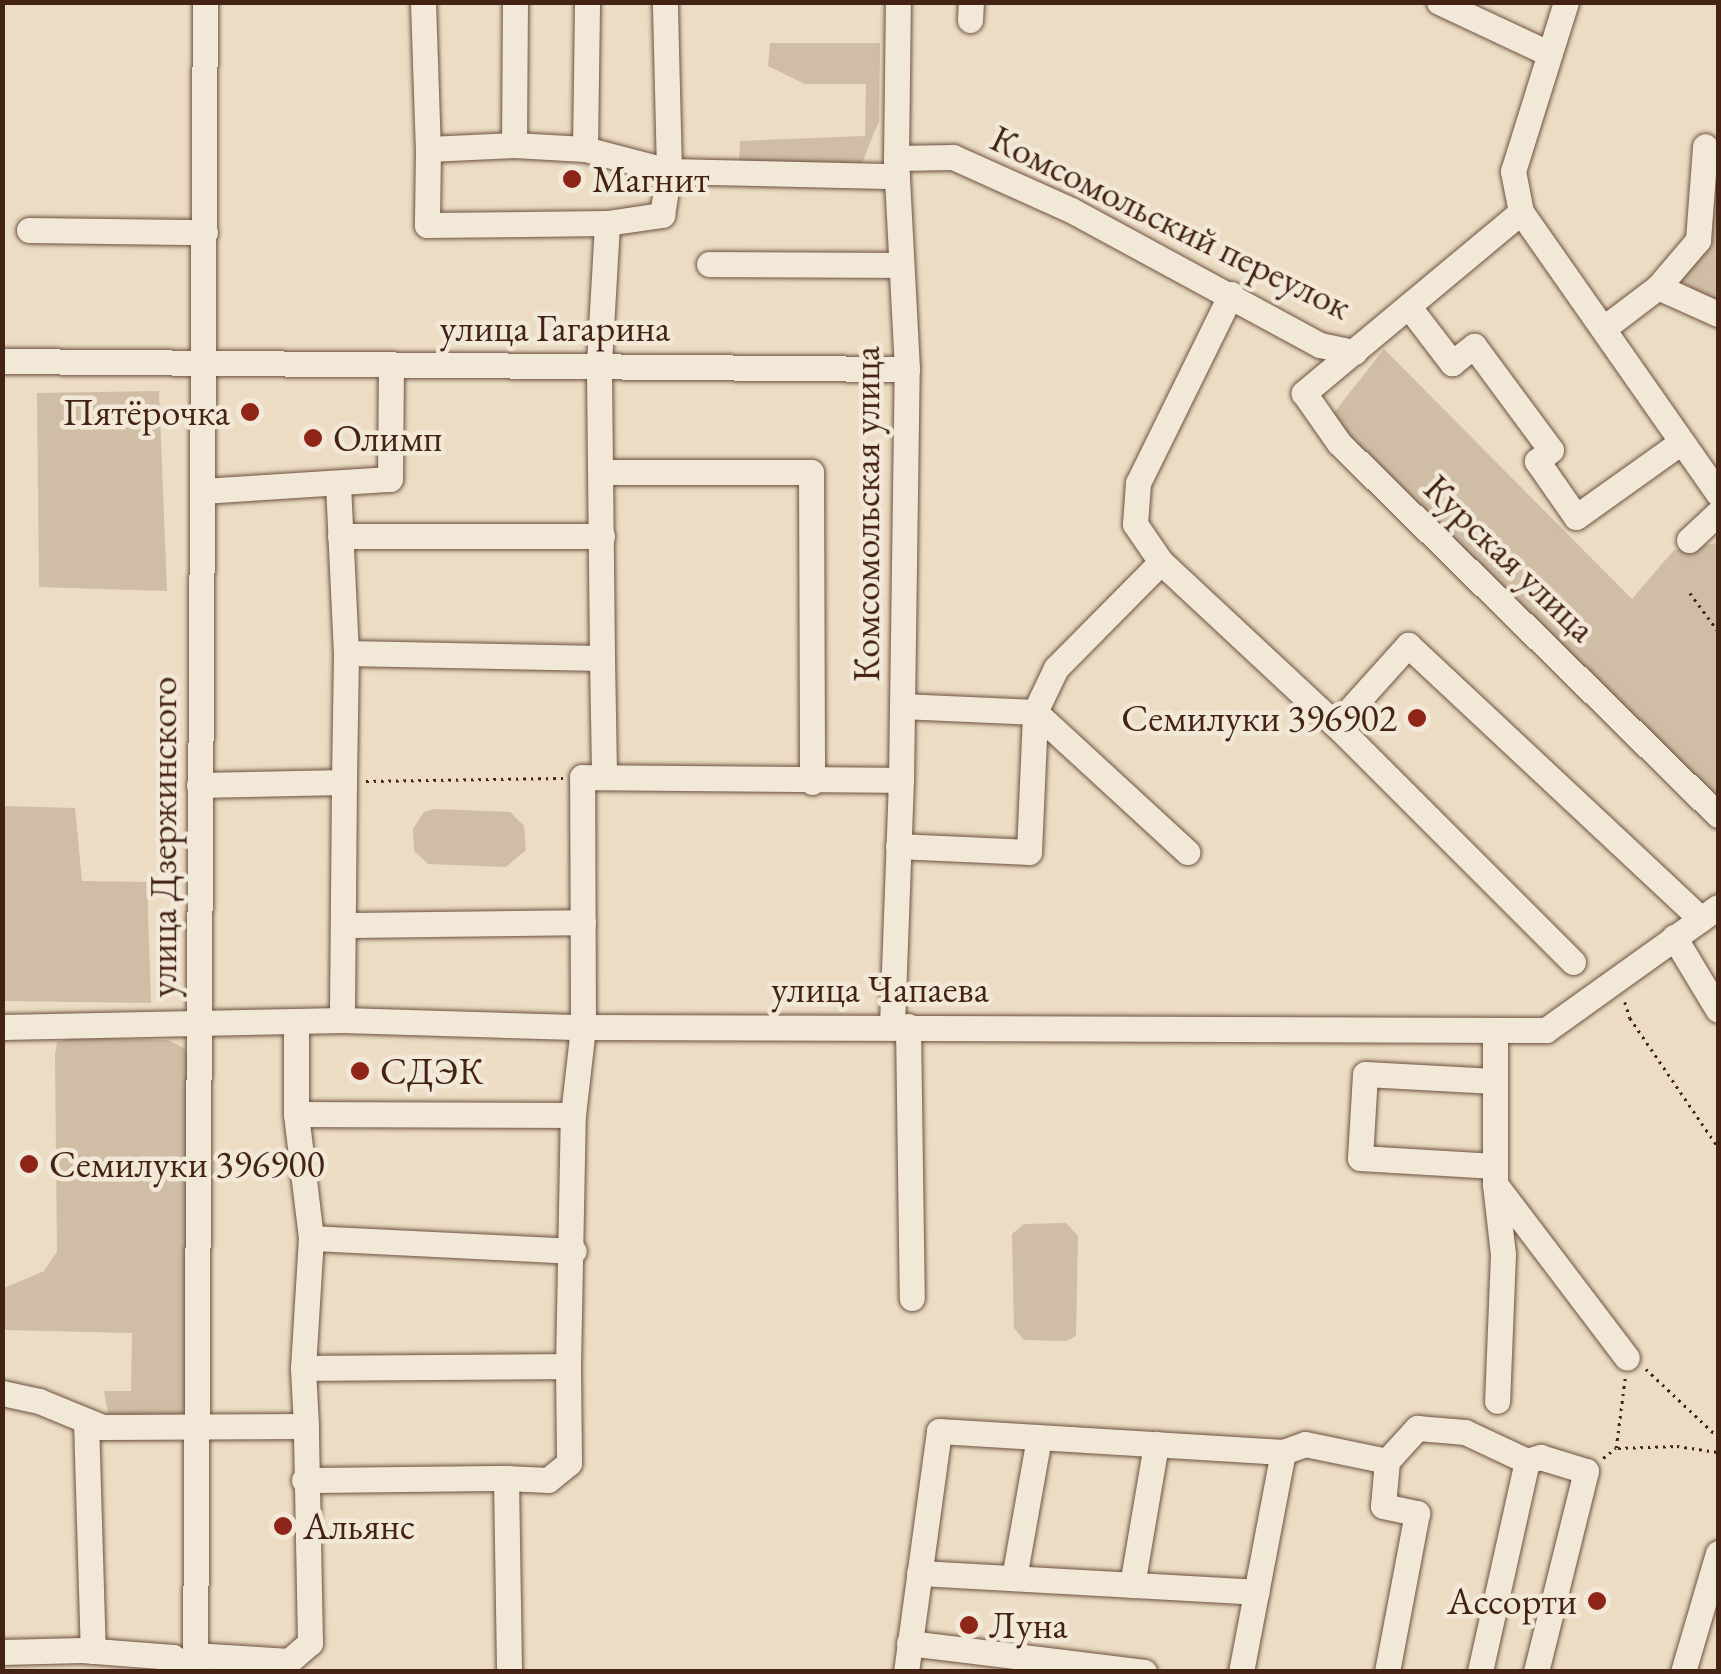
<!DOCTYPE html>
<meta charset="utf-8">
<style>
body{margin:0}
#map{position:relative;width:1721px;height:1674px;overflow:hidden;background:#ebdcc3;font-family:"EB Garamond",serif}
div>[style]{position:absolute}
.green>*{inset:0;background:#cfbda5}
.path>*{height:2.5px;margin-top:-1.25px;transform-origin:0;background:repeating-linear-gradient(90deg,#442315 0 2.5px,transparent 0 7.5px)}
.roads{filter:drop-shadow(0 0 2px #6e5140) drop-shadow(0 0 2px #6e5140)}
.minor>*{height:25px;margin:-12.5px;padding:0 12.5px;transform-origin:12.5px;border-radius:12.5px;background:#f2e8d8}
.dots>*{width:28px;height:28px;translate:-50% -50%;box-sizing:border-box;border:5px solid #f2e8d8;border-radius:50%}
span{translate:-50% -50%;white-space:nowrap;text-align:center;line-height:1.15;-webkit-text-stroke:9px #f2e8d8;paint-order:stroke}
.poi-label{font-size:38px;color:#442315}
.left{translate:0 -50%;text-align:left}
.right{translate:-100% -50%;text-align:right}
.street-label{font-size:38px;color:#442315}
.frame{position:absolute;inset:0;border:5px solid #442315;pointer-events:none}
</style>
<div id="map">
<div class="green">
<div style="clip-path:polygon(770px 43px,880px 43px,879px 121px,860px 168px,739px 162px,740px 141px,865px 136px,866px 84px,805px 84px,768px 66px)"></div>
<div style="clip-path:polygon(1718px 156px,1718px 304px,1667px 273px,1705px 229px)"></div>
<div style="clip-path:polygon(1384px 349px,1632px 599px,1674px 550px,1718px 543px,1718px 801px,1344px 432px,1333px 414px)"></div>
<div style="clip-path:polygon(159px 391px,167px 591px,39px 587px,37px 393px)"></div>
<div style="clip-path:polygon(3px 806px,75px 808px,82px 881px,147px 882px,151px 1003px,3px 1001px)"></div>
<div style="clip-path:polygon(435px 809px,510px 812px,524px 826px,526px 850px,506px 867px,428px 864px,414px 851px,413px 829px,424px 812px)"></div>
<div style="clip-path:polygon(74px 1038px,168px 1040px,184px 1048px,192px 1062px,186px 1410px,177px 1422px,110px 1424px,104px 1391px,131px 1391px,132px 1333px,3px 1330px,2px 1289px,44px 1271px,57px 1252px,55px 1056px,57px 1042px)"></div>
<div style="clip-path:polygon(1066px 1223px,1078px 1236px,1076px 1336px,1066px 1341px,1024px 1340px,1014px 1328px,1012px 1234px,1024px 1224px)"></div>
</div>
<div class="path">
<div style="left:1690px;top:593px;width:47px;rotate:53.6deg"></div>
<div style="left:366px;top:781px;width:197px;rotate:-0.9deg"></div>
<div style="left:1625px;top:1002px;width:17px;rotate:73deg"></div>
<div style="left:1630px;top:1018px;width:156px;rotate:55.7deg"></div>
<div style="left:1646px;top:1369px;width:99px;rotate:43.4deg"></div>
<div style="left:1618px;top:1448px;width:59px;rotate:-1.9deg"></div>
<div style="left:1677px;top:1446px;width:41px;rotate:8.3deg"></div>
<div style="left:1603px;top:1458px;width:16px;rotate:-38deg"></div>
<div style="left:1616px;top:1448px;width:71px;rotate:-82.7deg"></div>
</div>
<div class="roads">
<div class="minor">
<div style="left:423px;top:2px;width:147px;rotate:88.1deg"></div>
<div style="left:515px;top:2px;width:143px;rotate:90.4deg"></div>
<div style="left:514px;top:145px;width:71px;rotate:3.2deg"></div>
<div style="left:585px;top:149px;width:87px;rotate:14.7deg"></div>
<div style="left:669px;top:171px;width:228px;rotate:1.3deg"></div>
<div style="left:1439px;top:2px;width:120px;rotate:25.1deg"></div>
<div style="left:1566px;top:2px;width:177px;rotate:107.4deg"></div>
<div style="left:1513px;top:171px;width:42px;rotate:79deg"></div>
<div style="left:1521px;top:212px;width:343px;rotate:55deg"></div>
<div style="left:970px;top:20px;width:18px;rotate:-87deg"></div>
<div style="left:514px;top:145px;width:86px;rotate:177.3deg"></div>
<div style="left:428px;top:149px;width:76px;rotate:90.8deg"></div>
<div style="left:427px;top:225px;width:180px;rotate:-0.6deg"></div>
<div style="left:585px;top:149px;width:147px;rotate:-89.2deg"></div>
<div style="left:896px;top:158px;width:57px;rotate:-1deg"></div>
<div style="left:953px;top:157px;width:129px;rotate:24.2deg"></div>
<div style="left:1071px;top:210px;width:283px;rotate:28.5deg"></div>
<div style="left:1320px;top:345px;width:35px;rotate:12deg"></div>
<div style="left:1521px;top:212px;width:283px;rotate:140.2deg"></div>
<div style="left:1304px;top:393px;width:61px;rotate:55deg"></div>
<div style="left:1339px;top:443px;width:531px;rotate:44.47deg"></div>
<div style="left:29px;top:230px;width:176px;rotate:0.7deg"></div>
<div style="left:709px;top:264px;width:192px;rotate:0.3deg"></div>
<div style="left:1658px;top:287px;width:62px;rotate:-49.6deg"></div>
<div style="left:1698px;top:240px;width:94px;rotate:-85.7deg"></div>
<div style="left:1231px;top:294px;width:211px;rotate:116.2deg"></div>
<div style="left:1138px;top:483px;width:41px;rotate:94.2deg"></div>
<div style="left:1135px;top:524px;width:46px;rotate:55.6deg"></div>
<div style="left:1161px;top:562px;width:239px;rotate:43deg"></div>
<div style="left:1409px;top:307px;width:71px;rotate:52.5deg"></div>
<div style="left:1452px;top:363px;width:28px;rotate:-38deg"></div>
<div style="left:1474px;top:346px;width:129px;rotate:53.5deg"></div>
<div style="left:1551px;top:450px;width:18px;rotate:142deg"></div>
<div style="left:1537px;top:461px;width:68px;rotate:55.1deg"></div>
<div style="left:1576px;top:517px;width:129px;rotate:-35.5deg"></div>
<div style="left:1604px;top:328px;width:68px;rotate:-37.2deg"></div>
<div style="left:1658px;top:287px;width:66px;rotate:24.2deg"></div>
<div style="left:2px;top:361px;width:905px;rotate:0.51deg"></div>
<div style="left:602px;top:472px;width:209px"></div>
<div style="left:811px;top:472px;width:310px;rotate:89.8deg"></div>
<div style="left:338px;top:484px;width:169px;rotate:87.3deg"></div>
<div style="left:346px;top:653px;width:129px;rotate:90.9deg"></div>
<div style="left:203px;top:491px;width:187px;rotate:-3.7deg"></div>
<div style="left:390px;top:479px;width:114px;rotate:-89.5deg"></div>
<div style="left:340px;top:536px;width:262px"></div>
<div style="left:1689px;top:540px;width:40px;rotate:-43deg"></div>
<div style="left:1161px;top:562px;width:149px;rotate:134.7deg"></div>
<div style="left:1056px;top:668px;width:49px;rotate:115.5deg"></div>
<div style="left:1035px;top:712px;width:207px;rotate:42.6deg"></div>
<div style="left:346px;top:653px;width:256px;rotate:1.1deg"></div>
<div style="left:602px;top:658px;width:295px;rotate:-90.6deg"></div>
<div style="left:599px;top:363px;width:140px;rotate:-86.7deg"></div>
<div style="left:607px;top:223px;width:56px;rotate:-8.3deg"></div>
<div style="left:662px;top:215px;width:45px;rotate:-81deg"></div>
<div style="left:669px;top:171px;width:169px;rotate:-91.4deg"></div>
<div style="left:602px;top:658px;width:118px;rotate:89deg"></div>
<div style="left:199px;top:785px;width:145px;rotate:-1.2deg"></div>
<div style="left:344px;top:782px;width:238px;rotate:90.5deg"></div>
<div style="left:898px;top:846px;width:131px;rotate:2.6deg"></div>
<div style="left:1029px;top:852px;width:140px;rotate:-87.5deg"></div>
<div style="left:1035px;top:712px;width:133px;rotate:-177.4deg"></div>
<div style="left:344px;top:925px;width:239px;rotate:-0.7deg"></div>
<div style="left:1674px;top:937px;width:85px;rotate:58.9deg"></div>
<div style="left:1573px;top:962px;width:335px;rotate:-135deg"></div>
<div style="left:1336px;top:725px;width:108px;rotate:-48deg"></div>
<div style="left:1408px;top:645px;width:401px;rotate:43.1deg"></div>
<div style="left:892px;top:1025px;width:245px;rotate:-87.9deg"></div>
<div style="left:901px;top:780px;width:411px;rotate:-89.2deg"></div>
<div style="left:907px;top:369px;width:211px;rotate:-93deg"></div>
<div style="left:896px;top:158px;width:156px;rotate:-89.3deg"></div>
<div style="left:908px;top:1026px;width:272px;rotate:89.2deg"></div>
<div style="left:2px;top:1027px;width:340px;rotate:-1.2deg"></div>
<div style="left:342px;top:1020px;width:241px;rotate:1.7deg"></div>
<div style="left:583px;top:1027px;width:963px;rotate:0.18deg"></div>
<div style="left:1546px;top:1030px;width:211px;rotate:-35.6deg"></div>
<div style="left:1495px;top:1032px;width:152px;rotate:90deg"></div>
<div style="left:1495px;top:1184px;width:70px;rotate:83.5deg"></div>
<div style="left:1503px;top:1254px;width:147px;rotate:92.3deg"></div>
<div style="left:1494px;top:1081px;width:129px;rotate:-176.9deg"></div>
<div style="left:1365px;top:1074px;width:84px;rotate:93.4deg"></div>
<div style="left:1360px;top:1158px;width:135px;rotate:3.4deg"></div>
<div style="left:296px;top:1114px;width:277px;rotate:0.2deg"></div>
<div style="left:1495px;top:1184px;width:218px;rotate:52.8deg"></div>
<div style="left:311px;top:1238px;width:263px;rotate:2.8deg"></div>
<div style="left:568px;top:1366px;width:251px;rotate:-88.9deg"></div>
<div style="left:573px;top:1115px;width:89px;rotate:-83.5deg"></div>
<div style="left:583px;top:1027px;width:250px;rotate:-90.2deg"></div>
<div style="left:582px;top:777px;width:319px;rotate:0.5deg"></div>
<div style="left:303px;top:1368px;width:265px;rotate:-0.4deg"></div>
<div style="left:568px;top:1366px;width:97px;rotate:89.4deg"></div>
<div style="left:569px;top:1463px;width:27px;rotate:141deg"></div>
<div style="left:548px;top:1480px;width:42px;rotate:-177.3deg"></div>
<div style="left:2px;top:1393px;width:38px;rotate:12deg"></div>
<div style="left:39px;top:1401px;width:68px;rotate:22.4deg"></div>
<div style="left:102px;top:1427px;width:204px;rotate:-0.3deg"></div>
<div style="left:306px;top:1426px;width:58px;rotate:-93deg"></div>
<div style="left:303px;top:1368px;width:130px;rotate:-86.5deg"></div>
<div style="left:311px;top:1238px;width:125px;rotate:-96.9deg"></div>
<div style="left:296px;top:1114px;width:93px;rotate:-90deg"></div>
<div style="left:86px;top:1421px;width:230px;rotate:88.3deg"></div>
<div style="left:1387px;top:1461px;width:45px;rotate:95.1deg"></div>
<div style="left:1383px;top:1506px;width:35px;rotate:12deg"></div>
<div style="left:1417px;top:1513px;width:162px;rotate:100.7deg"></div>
<div style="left:1527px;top:1461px;width:14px;rotate:-17deg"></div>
<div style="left:1540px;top:1457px;width:48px;rotate:16.9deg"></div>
<div style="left:1586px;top:1471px;width:207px;rotate:104deg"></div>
<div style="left:304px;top:1480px;width:202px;rotate:-0.6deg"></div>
<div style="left:506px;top:1478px;width:194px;rotate:89.1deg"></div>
<div style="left:919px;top:1573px;width:338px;rotate:3.2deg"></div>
<div style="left:1014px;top:1578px;width:143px;rotate:-79.9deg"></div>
<div style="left:1132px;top:1585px;width:143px;rotate:-80.3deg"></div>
<div style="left:909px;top:1643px;width:237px;rotate:7deg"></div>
<div style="left:2px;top:1652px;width:80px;rotate:-1.4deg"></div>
<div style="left:82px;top:1650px;width:91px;rotate:4.4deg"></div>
<div style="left:173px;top:1657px;width:26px;rotate:36deg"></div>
<div style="left:194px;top:1655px;width:95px;rotate:3.6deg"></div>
<div style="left:289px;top:1661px;width:28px;rotate:-41deg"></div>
<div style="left:310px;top:1643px;width:217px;rotate:-91.1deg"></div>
<div style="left:195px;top:1672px;width:1670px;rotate:-89.66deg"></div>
<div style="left:906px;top:1672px;width:243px;rotate:-82.2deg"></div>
<div style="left:939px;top:1431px;width:345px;rotate:3.5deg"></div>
<div style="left:1283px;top:1452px;width:23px;rotate:-20deg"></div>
<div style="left:1305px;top:1444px;width:84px;rotate:11.7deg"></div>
<div style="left:1387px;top:1461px;width:45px;rotate:-47.7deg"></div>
<div style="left:1417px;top:1428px;width:48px;rotate:4.8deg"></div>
<div style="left:1465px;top:1432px;width:68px;rotate:25.1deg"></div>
<div style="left:1527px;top:1461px;width:216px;rotate:102.6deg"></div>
<div style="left:1241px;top:1672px;width:224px;rotate:-79.2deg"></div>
<div style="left:1683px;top:1672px;width:124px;rotate:-73.6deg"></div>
</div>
</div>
<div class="dots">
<div style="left:572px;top:179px;background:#8f2418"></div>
<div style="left:250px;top:412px;background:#8f2418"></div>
<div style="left:313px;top:438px;background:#8f2418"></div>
<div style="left:1417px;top:718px;background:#8f2418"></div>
<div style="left:360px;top:1071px;background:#8f2418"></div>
<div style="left:29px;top:1164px;background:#8f2418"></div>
<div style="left:283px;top:1526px;background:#8f2418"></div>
<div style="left:1597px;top:1601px;background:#8f2418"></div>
<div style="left:969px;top:1625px;background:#8f2418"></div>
</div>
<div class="poi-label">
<span class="left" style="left:592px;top:179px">Магнит</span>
<span class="right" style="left:230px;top:412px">Пятёрочка</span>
<span class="left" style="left:333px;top:438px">Олимп</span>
<span class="right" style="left:1397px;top:718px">Семилуки 396902</span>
<span class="left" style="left:380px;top:1071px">СДЭК</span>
<span class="left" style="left:49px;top:1164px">Семилуки 396900</span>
<span class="left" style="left:303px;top:1526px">Альянс</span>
<span class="right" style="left:1577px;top:1601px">Ассорти</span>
<span class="left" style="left:989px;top:1625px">Луна</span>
</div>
<div class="street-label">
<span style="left:1171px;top:222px;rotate:26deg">Комсомольский переулок</span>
<span style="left:555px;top:328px">улица Гагарина</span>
<span style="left:866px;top:514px;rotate:-90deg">Комсомольская улица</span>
<span style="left:1510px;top:558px;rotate:44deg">Курская улица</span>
<span style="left:163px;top:837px;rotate:-90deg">улица Дзержинского</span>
<span style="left:880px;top:989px">улица Чапаева</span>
</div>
<div class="frame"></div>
</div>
